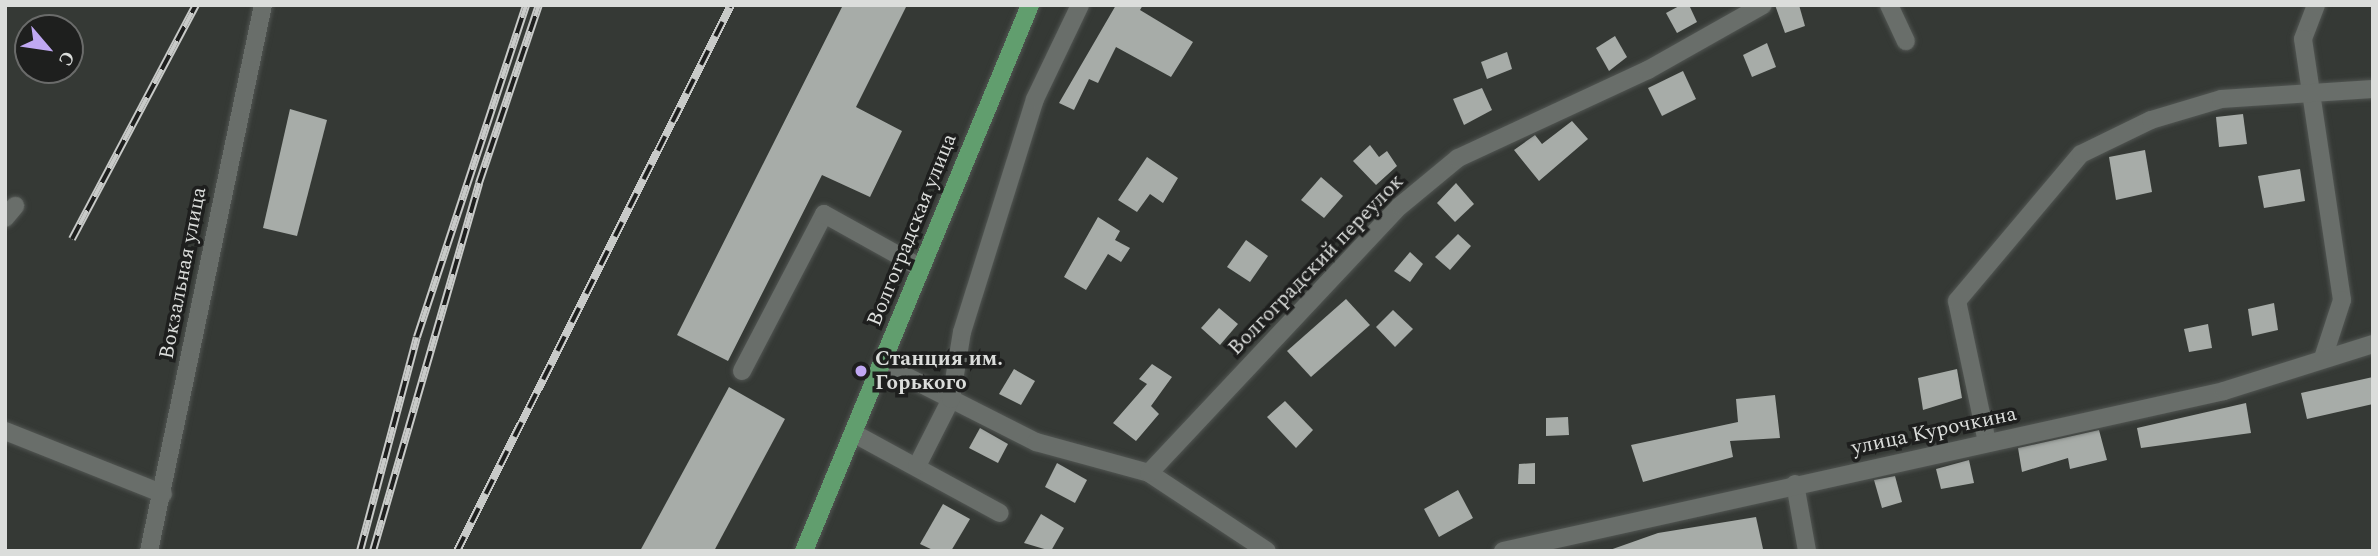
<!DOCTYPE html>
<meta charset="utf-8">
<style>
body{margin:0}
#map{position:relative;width:2378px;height:556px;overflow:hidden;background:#353935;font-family:Spectral,serif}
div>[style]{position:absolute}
.building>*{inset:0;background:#a7aca8}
.roads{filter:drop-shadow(0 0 2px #515552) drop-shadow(0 0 2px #515552)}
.minor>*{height:18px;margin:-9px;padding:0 9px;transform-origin:9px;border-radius:9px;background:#696e6a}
.major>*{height:18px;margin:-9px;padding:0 9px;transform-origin:9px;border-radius:9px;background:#619e6e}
.rail>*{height:8px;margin-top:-4px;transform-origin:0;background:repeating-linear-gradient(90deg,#1e1f1e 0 16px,#c8cac8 0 32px);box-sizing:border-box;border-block:2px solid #c8cac8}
.dots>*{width:19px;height:19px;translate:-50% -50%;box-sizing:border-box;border:4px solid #1e1f1e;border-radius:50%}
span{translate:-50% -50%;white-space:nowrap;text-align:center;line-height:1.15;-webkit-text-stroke:7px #1e1f1e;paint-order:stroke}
.street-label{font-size:21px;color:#dbdddb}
.poi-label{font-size:21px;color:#dbdddb;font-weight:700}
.left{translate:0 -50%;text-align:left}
.frame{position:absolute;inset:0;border:7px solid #dbdddb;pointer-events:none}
.north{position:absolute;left:14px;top:14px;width:70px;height:70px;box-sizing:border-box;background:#1e1f1e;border:2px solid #6a6b6a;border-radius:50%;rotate:119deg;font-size:19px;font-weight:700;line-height:28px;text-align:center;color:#dbdddb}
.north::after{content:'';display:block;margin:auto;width:24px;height:32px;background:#c0a8f3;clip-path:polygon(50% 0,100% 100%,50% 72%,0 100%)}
</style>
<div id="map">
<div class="building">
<div style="clip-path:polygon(843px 5px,907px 5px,856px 107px,902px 131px,870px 197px,822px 175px,728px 361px,677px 335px)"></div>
<div style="clip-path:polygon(1116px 5px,1143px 5px,1140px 10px,1193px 42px,1171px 77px,1116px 47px,1098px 83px,1089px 79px,1074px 110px,1059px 103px)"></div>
<div style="clip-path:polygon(1681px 5px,1689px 5px,1697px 22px,1677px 33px,1666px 13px)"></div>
<div style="clip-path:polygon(1775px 5px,1799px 5px,1805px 26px,1785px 33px)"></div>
<div style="clip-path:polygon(1615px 36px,1627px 57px,1609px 71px,1596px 48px)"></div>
<div style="clip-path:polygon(1767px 43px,1776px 67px,1752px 77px,1743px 55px)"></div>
<div style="clip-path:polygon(1507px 52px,1512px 69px,1487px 79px,1481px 62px)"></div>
<div style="clip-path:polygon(1683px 71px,1696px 99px,1662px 116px,1648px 88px)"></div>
<div style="clip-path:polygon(1482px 88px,1492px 110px,1464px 125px,1453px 99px)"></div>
<div style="clip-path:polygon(290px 109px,327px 120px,297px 236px,263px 228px)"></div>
<div style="clip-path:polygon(2243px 114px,2247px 144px,2219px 147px,2216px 117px)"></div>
<div style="clip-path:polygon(1572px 121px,1588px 139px,1539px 181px,1514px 150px,1535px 135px,1542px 144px)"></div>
<div style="clip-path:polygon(1370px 145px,1379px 157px,1387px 151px,1397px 166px,1376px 185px,1353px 161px)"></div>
<div style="clip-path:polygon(2145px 150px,2152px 192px,2116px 200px,2109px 157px)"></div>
<div style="clip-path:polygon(1147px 157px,1178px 178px,1163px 203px,1150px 194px,1137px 212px,1118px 200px)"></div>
<div style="clip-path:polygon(2300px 169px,2305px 201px,2264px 208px,2258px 176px)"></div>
<div style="clip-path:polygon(1321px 177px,1343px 196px,1324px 218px,1301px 200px)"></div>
<div style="clip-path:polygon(1456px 183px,1474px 204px,1455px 222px,1437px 203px)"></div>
<div style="clip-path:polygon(1098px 217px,1120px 231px,1115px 240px,1130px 248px,1121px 262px,1108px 254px,1086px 290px,1064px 277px)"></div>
<div style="clip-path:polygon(1458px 234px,1471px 246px,1450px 270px,1435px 257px)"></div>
<div style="clip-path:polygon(1246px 240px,1268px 256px,1250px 282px,1227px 267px)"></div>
<div style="clip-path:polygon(1410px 252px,1423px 264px,1410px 282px,1394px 271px)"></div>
<div style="clip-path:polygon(1346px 299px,1370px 325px,1311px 377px,1287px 351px)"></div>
<div style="clip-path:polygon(2274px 303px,2278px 330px,2252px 336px,2248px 309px)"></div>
<div style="clip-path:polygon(1219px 308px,1238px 324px,1220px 345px,1201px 328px)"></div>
<div style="clip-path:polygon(1393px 310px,1413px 329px,1395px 347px,1376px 327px)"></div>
<div style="clip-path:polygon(2208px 324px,2212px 348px,2189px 352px,2184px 329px)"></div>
<div style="clip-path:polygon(1152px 364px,1172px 377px,1151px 406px,1159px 414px,1136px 441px,1113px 423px,1147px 384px,1139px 379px)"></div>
<div style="clip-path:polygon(1014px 369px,1035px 381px,1021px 405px,999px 394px)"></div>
<div style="clip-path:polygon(1957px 369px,1962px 398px,1923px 410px,1918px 378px)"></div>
<div style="clip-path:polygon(2373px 377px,2373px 404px,2307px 419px,2301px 393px)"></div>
<div style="clip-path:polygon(729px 387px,785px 419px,714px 551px,640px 551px)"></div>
<div style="clip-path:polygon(1775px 395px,1780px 438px,1730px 441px,1733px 457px,1643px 482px,1631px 445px,1738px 422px,1736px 399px)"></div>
<div style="clip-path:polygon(1285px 401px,1313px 430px,1296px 448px,1267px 417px)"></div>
<div style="clip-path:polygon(2246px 403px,2251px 433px,2141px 448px,2137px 428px)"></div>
<div style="clip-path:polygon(1568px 417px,1569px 435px,1546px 436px,1546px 418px)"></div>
<div style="clip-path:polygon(980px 428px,1008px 444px,998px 463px,969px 448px)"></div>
<div style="clip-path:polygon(2099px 430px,2107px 460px,2070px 469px,2068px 458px,2022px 472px,2018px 448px)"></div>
<div style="clip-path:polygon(1969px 460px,1974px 483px,1941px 489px,1936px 469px)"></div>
<div style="clip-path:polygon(1057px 463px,1087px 480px,1075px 503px,1045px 487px)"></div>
<div style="clip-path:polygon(1535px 463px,1535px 484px,1518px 484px,1519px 464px)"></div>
<div style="clip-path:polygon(1895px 476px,1902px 502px,1882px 508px,1874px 480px)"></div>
<div style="clip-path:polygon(1458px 490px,1473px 518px,1439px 537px,1424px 509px)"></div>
<div style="clip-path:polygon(943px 504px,970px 519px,951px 551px,935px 551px,920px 544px)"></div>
<div style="clip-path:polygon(1041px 514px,1064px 528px,1051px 551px,1024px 543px)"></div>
<div style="clip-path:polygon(1756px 517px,1763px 549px,1755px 551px,1607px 551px,1658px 533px)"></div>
</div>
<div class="roads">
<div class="minor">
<div style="left:1889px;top:5px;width:40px;rotate:65deg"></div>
<div style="left:2316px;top:5px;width:36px;rotate:111deg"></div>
<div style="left:2303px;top:39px;width:264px;rotate:81.5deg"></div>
<div style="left:2342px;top:300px;width:58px;rotate:108.1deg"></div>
<div style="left:5px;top:218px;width:16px;rotate:-50deg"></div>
<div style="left:882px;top:364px;width:173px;rotate:26.9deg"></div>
<div style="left:1036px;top:442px;width:117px;rotate:15.3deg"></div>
<div style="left:1149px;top:473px;width:141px;rotate:33.5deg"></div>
<div style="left:742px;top:371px;width:177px;rotate:-62.4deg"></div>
<div style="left:824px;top:214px;width:111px;rotate:29.1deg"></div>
<div style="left:5px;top:431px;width:170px;rotate:21.7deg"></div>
<div style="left:853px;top:433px;width:167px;rotate:28.6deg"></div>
<div style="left:1987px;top:442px;width:144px;rotate:-102deg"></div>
<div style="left:1957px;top:301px;width:192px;rotate:-49.9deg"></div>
<div style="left:2081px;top:154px;width:78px;rotate:-25.9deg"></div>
<div style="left:2151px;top:120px;width:73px;rotate:-16.7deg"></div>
<div style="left:2221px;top:99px;width:152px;rotate:-3.8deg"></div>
<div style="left:917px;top:466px;width:75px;rotate:-63.1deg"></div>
<div style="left:951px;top:399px;width:68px;rotate:-80.7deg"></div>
<div style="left:962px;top:332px;width:244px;rotate:-72.6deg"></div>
<div style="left:1035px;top:99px;width:104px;rotate:-64.4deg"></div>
<div style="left:1149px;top:473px;width:366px;rotate:-46.8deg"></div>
<div style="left:1400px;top:206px;width:75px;rotate:-39.6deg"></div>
<div style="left:1458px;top:158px;width:209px;rotate:-24.9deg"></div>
<div style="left:1648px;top:70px;width:132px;rotate:-29.5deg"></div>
<div style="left:1795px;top:484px;width:68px;rotate:79.8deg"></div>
<div style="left:149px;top:551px;width:558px;rotate:-78.21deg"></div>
<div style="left:1503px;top:551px;width:739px;rotate:-12.51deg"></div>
<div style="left:2224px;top:391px;width:156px;rotate:-17.5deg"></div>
</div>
<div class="major">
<div style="left:804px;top:551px;width:591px;rotate:-67.51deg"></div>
</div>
</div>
<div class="rail">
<div style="left:72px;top:239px;width:265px;rotate:-62.1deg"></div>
<div style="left:360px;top:551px;width:221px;rotate:-75.1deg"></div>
<div style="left:417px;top:337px;width:349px;rotate:-71.8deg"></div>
<div style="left:373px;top:551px;width:383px;rotate:-73.9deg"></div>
<div style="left:479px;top:183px;width:188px;rotate:-71.4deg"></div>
<div style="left:457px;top:551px;width:611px;rotate:-63.35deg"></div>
</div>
<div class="dots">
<div style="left:861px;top:371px;background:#c0a8f3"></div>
</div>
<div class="street-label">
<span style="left:912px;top:230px;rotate:-68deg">Волгоградская улица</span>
<span style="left:1316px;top:265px;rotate:-46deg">Волгоградский переулок</span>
<span style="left:183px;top:273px;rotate:-79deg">Вокзальная улица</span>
<span style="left:1934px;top:431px;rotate:-12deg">улица Курочкина</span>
</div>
<div class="poi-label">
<span class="left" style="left:875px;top:371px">Станция им.<br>Горького</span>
</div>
<div class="frame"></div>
<div class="north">С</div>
</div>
